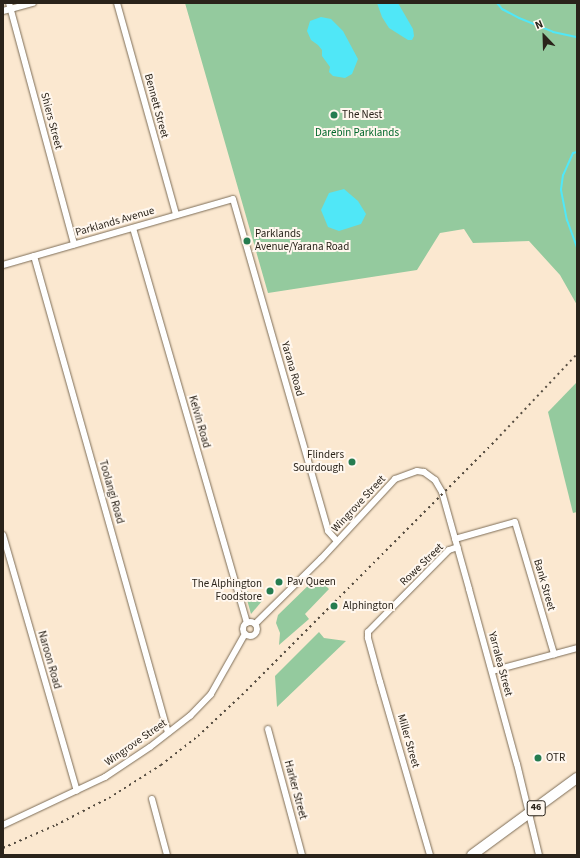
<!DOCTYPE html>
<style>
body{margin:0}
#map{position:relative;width:580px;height:858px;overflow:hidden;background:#fbe8d0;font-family:"Source Sans 3",sans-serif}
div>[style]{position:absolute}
.green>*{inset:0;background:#94ca9e}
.water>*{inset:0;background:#50e7f7}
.stream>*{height:2px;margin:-1px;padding:0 1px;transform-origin:1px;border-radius:1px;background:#50e7f7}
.roads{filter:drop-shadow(0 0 1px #7d6d57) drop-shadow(0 0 1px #7d6d57)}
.street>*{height:6px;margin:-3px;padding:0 3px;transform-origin:3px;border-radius:3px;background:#fff}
.street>.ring{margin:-3px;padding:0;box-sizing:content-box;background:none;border:6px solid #fff;border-radius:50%}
.primary>*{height:10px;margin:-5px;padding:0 5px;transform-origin:5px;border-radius:5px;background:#fff}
.rail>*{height:2px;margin-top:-1px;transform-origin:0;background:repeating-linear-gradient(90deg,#554c40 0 2px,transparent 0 6px)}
.dots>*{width:11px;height:11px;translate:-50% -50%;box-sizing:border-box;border:2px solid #fff7ee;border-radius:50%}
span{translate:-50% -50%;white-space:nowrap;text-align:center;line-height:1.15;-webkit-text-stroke:4px #fff7ee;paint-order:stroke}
.shield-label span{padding:1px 3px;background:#fff7ee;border:1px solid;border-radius:3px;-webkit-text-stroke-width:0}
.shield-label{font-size:10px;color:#2a231a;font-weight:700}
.street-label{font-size:11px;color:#2a231a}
.poi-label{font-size:11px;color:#2a231a}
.left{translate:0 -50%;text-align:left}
.right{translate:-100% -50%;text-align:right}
.park-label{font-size:11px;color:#00672b}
.frame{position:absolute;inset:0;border:4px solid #2a231a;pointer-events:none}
.north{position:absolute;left:524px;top:16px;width:40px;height:40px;-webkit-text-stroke:3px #fff7ee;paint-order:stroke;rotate:337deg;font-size:11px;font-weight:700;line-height:16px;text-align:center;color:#2a231a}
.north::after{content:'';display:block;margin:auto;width:14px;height:18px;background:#2a231a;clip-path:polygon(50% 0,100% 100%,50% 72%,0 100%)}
</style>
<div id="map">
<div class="green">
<div style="clip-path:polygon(185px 3px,577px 3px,577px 305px,560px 275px,529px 241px,473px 243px,464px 229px,440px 233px,417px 270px,268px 293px)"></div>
<div style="clip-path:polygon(577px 382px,577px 512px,573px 513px,548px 412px)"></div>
<div style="clip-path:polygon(317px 577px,329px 589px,305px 614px,309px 619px,279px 645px,280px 633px,276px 623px,278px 615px)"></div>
<div style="clip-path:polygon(244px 589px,262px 601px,251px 614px)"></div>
<div style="clip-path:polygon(319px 632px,324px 638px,346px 641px,277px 707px,275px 676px)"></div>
</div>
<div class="water">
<div style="clip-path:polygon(377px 3px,398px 3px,413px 29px,414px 36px,412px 40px,408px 40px,389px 28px,382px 17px)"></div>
<div style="clip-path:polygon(321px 17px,331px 19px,343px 31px,358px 59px,352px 74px,345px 78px,333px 76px,329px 72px,330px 67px,322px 56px,322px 50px,318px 45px,311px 40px,307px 31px,310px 21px)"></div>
<div style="clip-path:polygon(344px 189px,358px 201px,366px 214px,361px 224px,339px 231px,328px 227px,321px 210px,329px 193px)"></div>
</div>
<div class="stream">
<div style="left:497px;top:3px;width:8px;rotate:50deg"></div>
<div style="left:502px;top:9px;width:19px;rotate:28deg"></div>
<div style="left:519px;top:18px;width:37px;rotate:22deg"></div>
<div style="left:553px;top:32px;width:25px;rotate:12deg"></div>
<div style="left:577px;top:152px;width:4px;rotate:166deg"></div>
<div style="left:573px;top:153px;width:24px;rotate:114deg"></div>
<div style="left:563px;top:175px;width:15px;rotate:98deg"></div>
<div style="left:561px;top:190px;width:31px;rotate:79deg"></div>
<div style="left:567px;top:220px;width:29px;rotate:70deg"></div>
</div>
<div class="roads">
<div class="street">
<div style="left:9px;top:3px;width:250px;rotate:74.9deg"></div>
<div style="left:117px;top:3px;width:220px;rotate:74.4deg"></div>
<div style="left:3px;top:11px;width:31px;rotate:-15deg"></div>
<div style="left:133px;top:228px;width:411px;rotate:73.9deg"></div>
<div style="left:34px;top:256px;width:495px;rotate:74.3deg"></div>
<div style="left:3px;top:265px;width:239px;rotate:-16deg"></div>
<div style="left:233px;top:199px;width:345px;rotate:74deg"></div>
<div style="left:328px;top:531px;width:13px;rotate:48deg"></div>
<div style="left:3px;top:535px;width:266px;rotate:73.9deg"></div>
<div style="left:455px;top:539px;width:62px;rotate:-15.8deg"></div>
<div style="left:515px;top:522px;width:138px;rotate:73.5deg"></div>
<div class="ring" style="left:243px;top:622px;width:8px;height:8px"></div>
<div style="left:255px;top:624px;width:93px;rotate:-44.6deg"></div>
<div style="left:321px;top:559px;width:109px;rotate:-47.2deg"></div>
<div style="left:395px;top:479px;width:23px;rotate:-20deg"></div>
<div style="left:417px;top:471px;width:7px;rotate:8deg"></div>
<div style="left:424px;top:472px;width:14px;rotate:36deg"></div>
<div style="left:435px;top:480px;width:14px;rotate:60deg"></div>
<div style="left:442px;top:492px;width:101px;rotate:74.4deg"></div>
<div style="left:469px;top:589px;width:181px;rotate:74.7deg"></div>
<div style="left:517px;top:764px;width:94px;rotate:76.4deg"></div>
<div style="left:492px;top:671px;width:88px;rotate:-15.1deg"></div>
<div style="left:268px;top:729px;width:131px;rotate:74.9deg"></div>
<div style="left:152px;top:799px;width:58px;rotate:75deg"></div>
<div style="left:3px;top:825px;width:113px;rotate:-25.2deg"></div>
<div style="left:105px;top:777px;width:54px;rotate:-33.7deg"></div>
<div style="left:150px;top:747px;width:51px;rotate:-37.8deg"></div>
<div style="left:190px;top:716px;width:30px;rotate:-46deg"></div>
<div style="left:211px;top:694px;width:69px;rotate:-60.5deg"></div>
<div style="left:430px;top:855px;width:180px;rotate:-106.1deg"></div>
<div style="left:380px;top:682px;width:46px;rotate:-105.3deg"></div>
<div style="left:368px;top:638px;width:6px;rotate:-90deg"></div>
<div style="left:368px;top:632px;width:115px;rotate:-45.4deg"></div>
<div style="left:449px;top:550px;width:9px;rotate:-18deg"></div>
</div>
<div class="primary">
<div style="left:472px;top:855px;width:130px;rotate:-36.3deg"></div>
</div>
</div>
<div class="rail">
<div style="left:3px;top:848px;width:58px;rotate:-23.5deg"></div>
<div style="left:56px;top:825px;width:59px;rotate:-27deg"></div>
<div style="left:109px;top:798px;width:62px;rotate:-32.4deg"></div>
<div style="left:161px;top:765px;width:47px;rotate:-38.1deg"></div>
<div style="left:198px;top:736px;width:60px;rotate:-43deg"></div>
<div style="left:242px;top:695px;width:360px;rotate:-45.1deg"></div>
<div style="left:496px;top:440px;width:118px;rotate:-46.7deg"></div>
</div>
<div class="dots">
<div style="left:334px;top:115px;background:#257c50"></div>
<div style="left:247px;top:241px;background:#257c50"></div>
<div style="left:352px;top:462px;background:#257c50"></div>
<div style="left:279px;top:582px;background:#257c50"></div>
<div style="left:270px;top:591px;background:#257c50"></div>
<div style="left:334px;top:606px;background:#257c50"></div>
<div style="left:538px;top:758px;background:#257c50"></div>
</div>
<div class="shield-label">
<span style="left:536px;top:808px">46</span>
</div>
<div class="street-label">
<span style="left:156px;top:106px;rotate:75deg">Bennett Street</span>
<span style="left:51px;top:121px;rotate:75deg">Shiers Street</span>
<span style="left:115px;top:222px;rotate:-16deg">Parklands Avenue</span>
<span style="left:292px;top:369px;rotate:74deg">Yarana Road</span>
<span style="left:199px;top:422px;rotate:74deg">Kelvin Road</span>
<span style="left:111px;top:492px;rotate:74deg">Toolangi Road</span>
<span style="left:359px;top:504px;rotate:-47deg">Wingrove Street</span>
<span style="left:422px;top:565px;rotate:-44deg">Rowe Street</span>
<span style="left:544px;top:585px;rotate:74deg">Bank Street</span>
<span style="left:49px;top:660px;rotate:74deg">Naroon Road</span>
<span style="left:500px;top:664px;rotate:75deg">Yarralea Street</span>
<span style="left:408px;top:741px;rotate:74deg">Miller Street</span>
<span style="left:136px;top:743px;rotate:-35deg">Wingrove Street</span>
<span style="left:295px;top:790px;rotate:75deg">Harker Street</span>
</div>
<div class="poi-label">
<span class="left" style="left:342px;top:115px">The Nest</span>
<span class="left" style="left:255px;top:241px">Parklands<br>Avenue/Yarana Road</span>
<span class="right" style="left:344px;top:462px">Flinders<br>Sourdough</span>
<span class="left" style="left:287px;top:582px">Pav Queen</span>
<span class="right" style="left:262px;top:591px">The Alphington<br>Foodstore</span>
<span class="left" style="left:343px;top:606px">Alphington</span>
<span class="left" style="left:546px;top:758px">OTR</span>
</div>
<div class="park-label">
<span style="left:357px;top:133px">Darebin Parklands</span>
</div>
<div class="frame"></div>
<div class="north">N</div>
</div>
